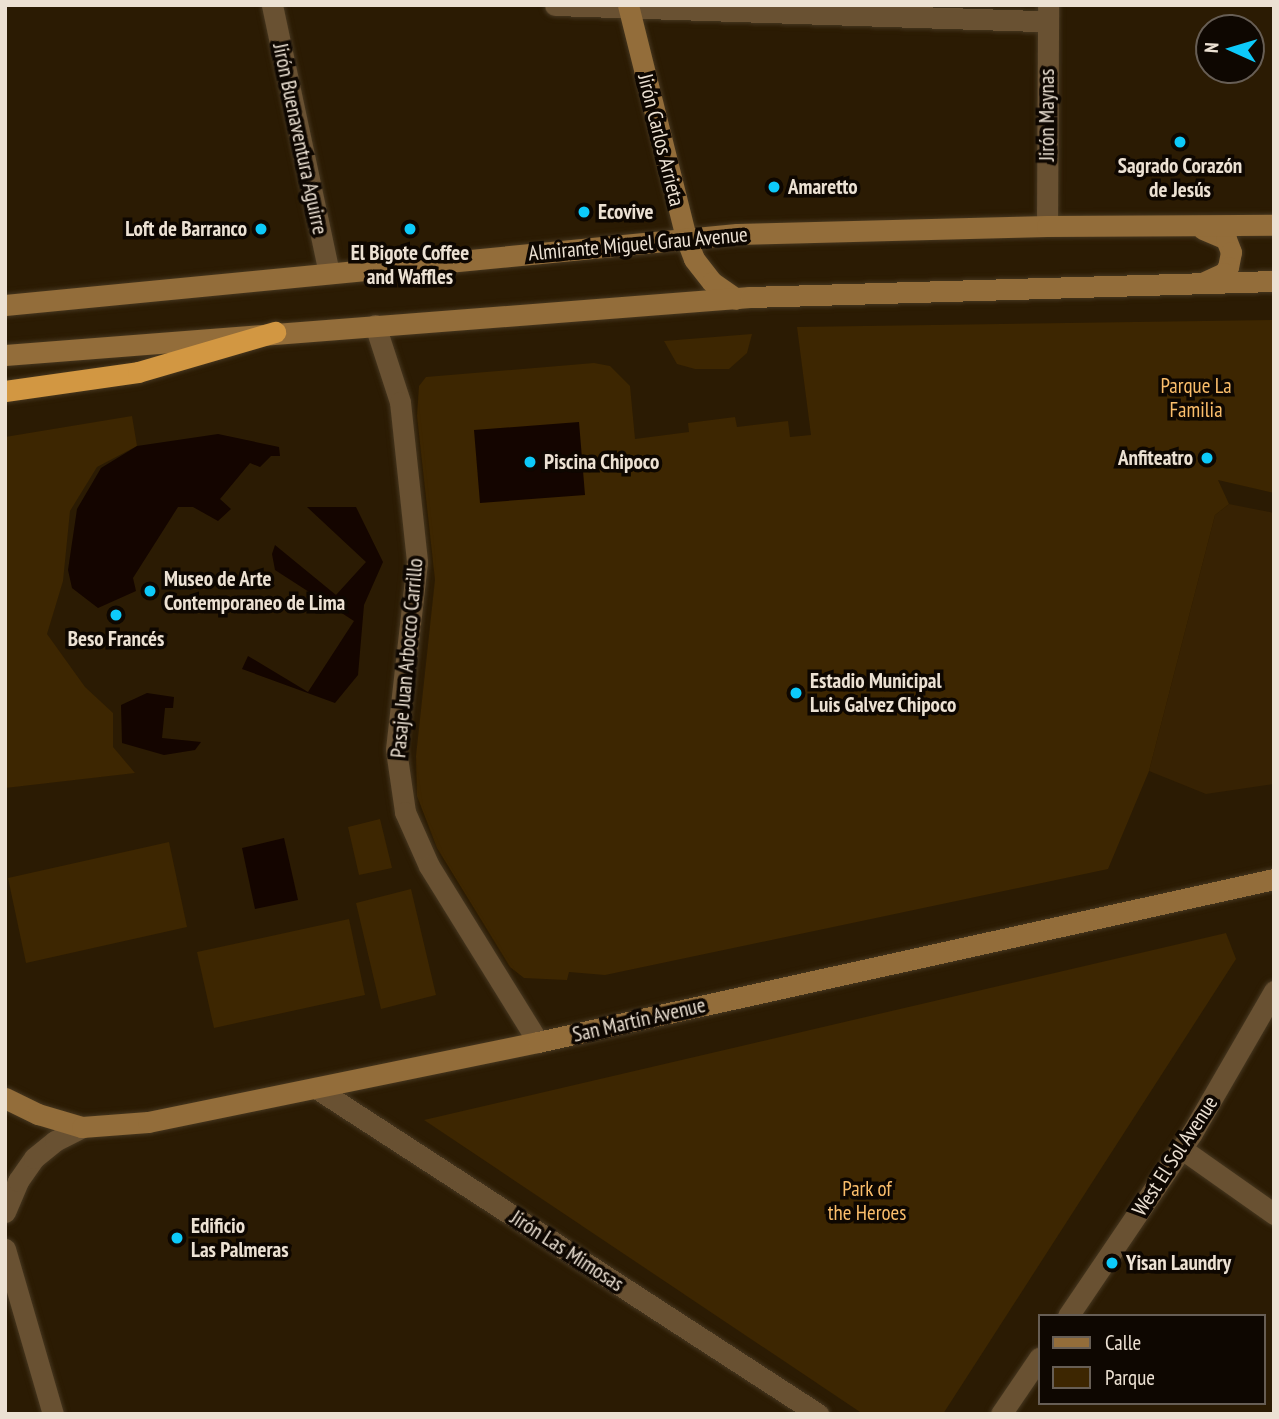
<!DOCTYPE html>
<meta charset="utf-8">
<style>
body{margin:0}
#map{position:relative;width:1279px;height:1419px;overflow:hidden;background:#2b1b03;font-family:"PT Sans Narrow",sans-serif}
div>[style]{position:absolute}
.built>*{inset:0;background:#372203}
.green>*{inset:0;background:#3d2601}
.water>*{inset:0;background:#140500}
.roads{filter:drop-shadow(0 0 2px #463720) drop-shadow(0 0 2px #463720)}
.street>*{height:21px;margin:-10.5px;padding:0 10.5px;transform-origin:10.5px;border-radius:10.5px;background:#695132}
.secondary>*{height:21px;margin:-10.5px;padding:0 10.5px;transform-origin:10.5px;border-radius:10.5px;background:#936d3a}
.highway>*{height:21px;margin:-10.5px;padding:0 10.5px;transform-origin:10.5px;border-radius:10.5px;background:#d29742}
.dots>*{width:19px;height:19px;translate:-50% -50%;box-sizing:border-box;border:4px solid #0e0701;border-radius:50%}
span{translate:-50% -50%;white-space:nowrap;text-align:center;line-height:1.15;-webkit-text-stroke:7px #0e0701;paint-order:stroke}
.street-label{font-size:21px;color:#ece1d3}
.poi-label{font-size:21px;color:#ece1d3;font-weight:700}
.left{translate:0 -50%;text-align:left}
.right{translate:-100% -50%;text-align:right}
.park-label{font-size:21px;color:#fbbe6b}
.frame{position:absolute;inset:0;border:7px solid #ece1d3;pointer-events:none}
.legend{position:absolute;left:1038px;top:1314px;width:228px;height:91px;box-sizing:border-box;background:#0e0701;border:2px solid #675e55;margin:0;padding:9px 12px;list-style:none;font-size:21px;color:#ece1d3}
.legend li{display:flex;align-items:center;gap:14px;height:35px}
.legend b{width:35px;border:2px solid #675e55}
.north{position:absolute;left:1195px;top:14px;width:70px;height:70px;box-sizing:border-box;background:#0e0701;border:2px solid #675e55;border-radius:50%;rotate:274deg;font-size:19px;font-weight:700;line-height:28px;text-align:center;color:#ece1d3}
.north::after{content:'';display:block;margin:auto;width:24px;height:32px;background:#0dcafa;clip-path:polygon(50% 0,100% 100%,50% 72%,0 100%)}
</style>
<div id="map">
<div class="built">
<div style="clip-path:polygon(1229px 504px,1274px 513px,1274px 784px,1206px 794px,1149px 771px,1215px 515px)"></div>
</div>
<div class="green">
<div style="clip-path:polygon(1274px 320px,1274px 493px,1218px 480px,1229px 504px,1215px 515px,1149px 771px,1108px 869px,605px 975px,569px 972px,567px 980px,524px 978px,510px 967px,437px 848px,417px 796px,416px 756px,435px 580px,417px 416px,419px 386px,426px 377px,594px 363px,610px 366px,630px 386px,635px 439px,689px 432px,688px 423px,735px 417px,737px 427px,788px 421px,790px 437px,811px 435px,797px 327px)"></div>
<div style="clip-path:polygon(752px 334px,747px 353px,729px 369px,695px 369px,677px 364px,664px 341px)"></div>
<div style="clip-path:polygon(132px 416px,137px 446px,97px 467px,70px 511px,63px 581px,47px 634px,85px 687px,113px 713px,113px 747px,135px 773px,5px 788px,5px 437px)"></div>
<div style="clip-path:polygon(380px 819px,392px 868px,359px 875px,348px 827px)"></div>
<div style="clip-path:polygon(169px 842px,187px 927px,26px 963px,8px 878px)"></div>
<div style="clip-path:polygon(411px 889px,436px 995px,381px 1009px,356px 903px)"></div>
<div style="clip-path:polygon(349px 919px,365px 995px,214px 1028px,197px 952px)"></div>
<div style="clip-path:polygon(1226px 933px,1236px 959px,943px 1414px,863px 1414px,424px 1120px)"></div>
</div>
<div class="water">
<div style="clip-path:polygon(579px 422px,585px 495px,480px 503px,474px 430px)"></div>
<div style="clip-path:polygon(218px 434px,279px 447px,280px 456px,271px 456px,260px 467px,250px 463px,220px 499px,231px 509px,218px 521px,193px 507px,178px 507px,133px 578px,136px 591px,98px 608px,72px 588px,68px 570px,77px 509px,101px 468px,137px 446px)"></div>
<div style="clip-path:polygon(307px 507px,356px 507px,383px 562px,364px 605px,358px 675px,335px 703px,242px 669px,248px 656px,308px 692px,354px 621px,275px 570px,272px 554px,275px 545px,336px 595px,366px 562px)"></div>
<div style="clip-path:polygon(147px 693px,174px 697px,173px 708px,165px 708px,162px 738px,201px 742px,195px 750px,164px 755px,122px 743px,121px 705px)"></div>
<div style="clip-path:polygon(284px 838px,298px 900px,255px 909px,242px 848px)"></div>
</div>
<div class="roads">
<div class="street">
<div style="left:272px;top:5px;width:274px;rotate:78deg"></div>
<div style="left:555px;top:5px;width:493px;rotate:1.9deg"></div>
<div style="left:1047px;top:226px;width:221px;rotate:-89.7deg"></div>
<div style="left:375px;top:325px;width:81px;rotate:72deg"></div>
<div style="left:400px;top:402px;width:161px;rotate:83.9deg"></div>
<div style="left:417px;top:562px;width:189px;rotate:96.4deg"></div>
<div style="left:396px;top:750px;width:63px;rotate:81.7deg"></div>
<div style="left:405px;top:812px;width:59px;rotate:66deg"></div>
<div style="left:429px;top:866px;width:207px;rotate:58.2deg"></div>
<div style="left:316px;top:1088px;width:599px;rotate:33deg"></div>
<div style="left:1182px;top:1149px;width:113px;rotate:35.2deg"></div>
<div style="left:5px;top:1212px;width:34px;rotate:-67deg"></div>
<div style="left:18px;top:1181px;width:28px;rotate:-55deg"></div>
<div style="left:34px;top:1158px;width:27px;rotate:-39deg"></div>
<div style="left:55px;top:1141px;width:30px;rotate:-27deg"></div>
<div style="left:5px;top:1249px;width:172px;rotate:73.8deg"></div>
<div style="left:1068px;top:1316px;width:221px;rotate:-55.9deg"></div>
<div style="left:1192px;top:1133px;width:164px;rotate:-60deg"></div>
<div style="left:1001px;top:1414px;width:68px;rotate:-55.8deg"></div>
</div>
<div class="secondary">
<div style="left:628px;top:5px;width:240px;rotate:76deg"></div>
<div style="left:686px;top:238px;width:22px;rotate:69deg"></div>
<div style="left:694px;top:259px;width:29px;rotate:52deg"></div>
<div style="left:712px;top:282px;width:29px;rotate:35deg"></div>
<div style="left:1203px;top:229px;width:25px;rotate:23deg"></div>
<div style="left:1226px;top:239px;width:14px;rotate:69deg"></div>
<div style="left:1231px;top:252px;width:15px;rotate:101deg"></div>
<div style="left:1228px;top:267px;width:7px;rotate:124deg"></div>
<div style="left:1224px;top:273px;width:21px;rotate:155deg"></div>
<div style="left:5px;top:305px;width:735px;rotate:-5.54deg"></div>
<div style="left:737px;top:234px;width:310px;rotate:-1.5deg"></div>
<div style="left:1047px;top:226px;width:227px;rotate:-0.3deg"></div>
<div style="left:5px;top:355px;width:747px;rotate:-4.45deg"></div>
<div style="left:750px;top:297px;width:524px;rotate:-1.75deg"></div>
<div style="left:5px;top:1098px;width:37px;rotate:26deg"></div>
<div style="left:38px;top:1114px;width:46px;rotate:16.5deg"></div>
<div style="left:82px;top:1127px;width:66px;rotate:-4.3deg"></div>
<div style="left:148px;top:1122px;width:398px;rotate:-11.6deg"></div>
<div style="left:538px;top:1042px;width:754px;rotate:-12.49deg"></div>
</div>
<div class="highway">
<div style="left:5px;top:391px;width:134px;rotate:-8.1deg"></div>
<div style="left:138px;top:372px;width:143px;rotate:-16.3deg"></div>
</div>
</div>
<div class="dots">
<div style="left:1180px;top:142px;background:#0dcafa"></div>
<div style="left:774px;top:187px;background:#0dcafa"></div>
<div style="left:584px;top:212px;background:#0dcafa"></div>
<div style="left:261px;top:229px;background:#0dcafa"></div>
<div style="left:410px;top:229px;background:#0dcafa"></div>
<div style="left:1207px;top:458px;background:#0dcafa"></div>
<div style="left:530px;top:462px;background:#0dcafa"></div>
<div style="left:150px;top:591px;background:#0dcafa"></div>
<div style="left:116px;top:615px;background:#0dcafa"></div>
<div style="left:796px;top:693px;background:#0dcafa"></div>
<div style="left:177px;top:1238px;background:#0dcafa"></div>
<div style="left:1112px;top:1263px;background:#0dcafa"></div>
</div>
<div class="street-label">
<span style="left:1047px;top:115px;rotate:-90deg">Jirón Maynas</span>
<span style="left:300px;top:139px;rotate:78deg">Jirón Buenaventura Aguirre</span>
<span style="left:661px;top:140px;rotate:76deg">Jirón Carlos Arrieta</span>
<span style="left:638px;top:244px;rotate:-5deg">Almirante Miguel Grau Avenue</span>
<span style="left:407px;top:658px;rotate:-85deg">Pasaje Juan Arbocco Carrillo</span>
<span style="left:639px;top:1020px;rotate:-13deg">San Martín Avenue</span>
<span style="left:1175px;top:1156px;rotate:-57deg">West El Sol Avenue</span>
<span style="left:567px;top:1251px;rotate:33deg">Jirón Las Mimosas</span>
</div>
<div class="poi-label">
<span style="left:1180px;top:178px">Sagrado Corazón<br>de Jesús</span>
<span class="left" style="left:788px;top:187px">Amaretto</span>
<span class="left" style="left:598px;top:212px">Ecovive</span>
<span class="right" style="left:247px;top:229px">Loft de Barranco</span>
<span style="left:410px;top:265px">El Bigote Coffee<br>and Waffles</span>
<span class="right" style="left:1193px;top:458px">Anfiteatro</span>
<span class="left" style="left:544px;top:462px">Piscina Chipoco</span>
<span class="left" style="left:164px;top:591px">Museo de Arte<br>Contemporaneo de Lima</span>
<span style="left:116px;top:639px">Beso Francés</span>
<span class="left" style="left:810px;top:693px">Estadio Municipal<br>Luis Galvez Chipoco</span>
<span class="left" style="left:191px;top:1238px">Edificio<br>Las Palmeras</span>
<span class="left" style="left:1126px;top:1263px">Yisan Laundry</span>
</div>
<div class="park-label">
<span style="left:1196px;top:398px">Parque La<br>Familia</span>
<span style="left:867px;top:1201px">Park of<br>the Heroes</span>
</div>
<div class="frame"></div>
<ul class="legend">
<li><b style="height:9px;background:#936d3a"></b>Calle</li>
<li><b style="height:19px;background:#3d2601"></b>Parque</li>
</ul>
<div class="north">N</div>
</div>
